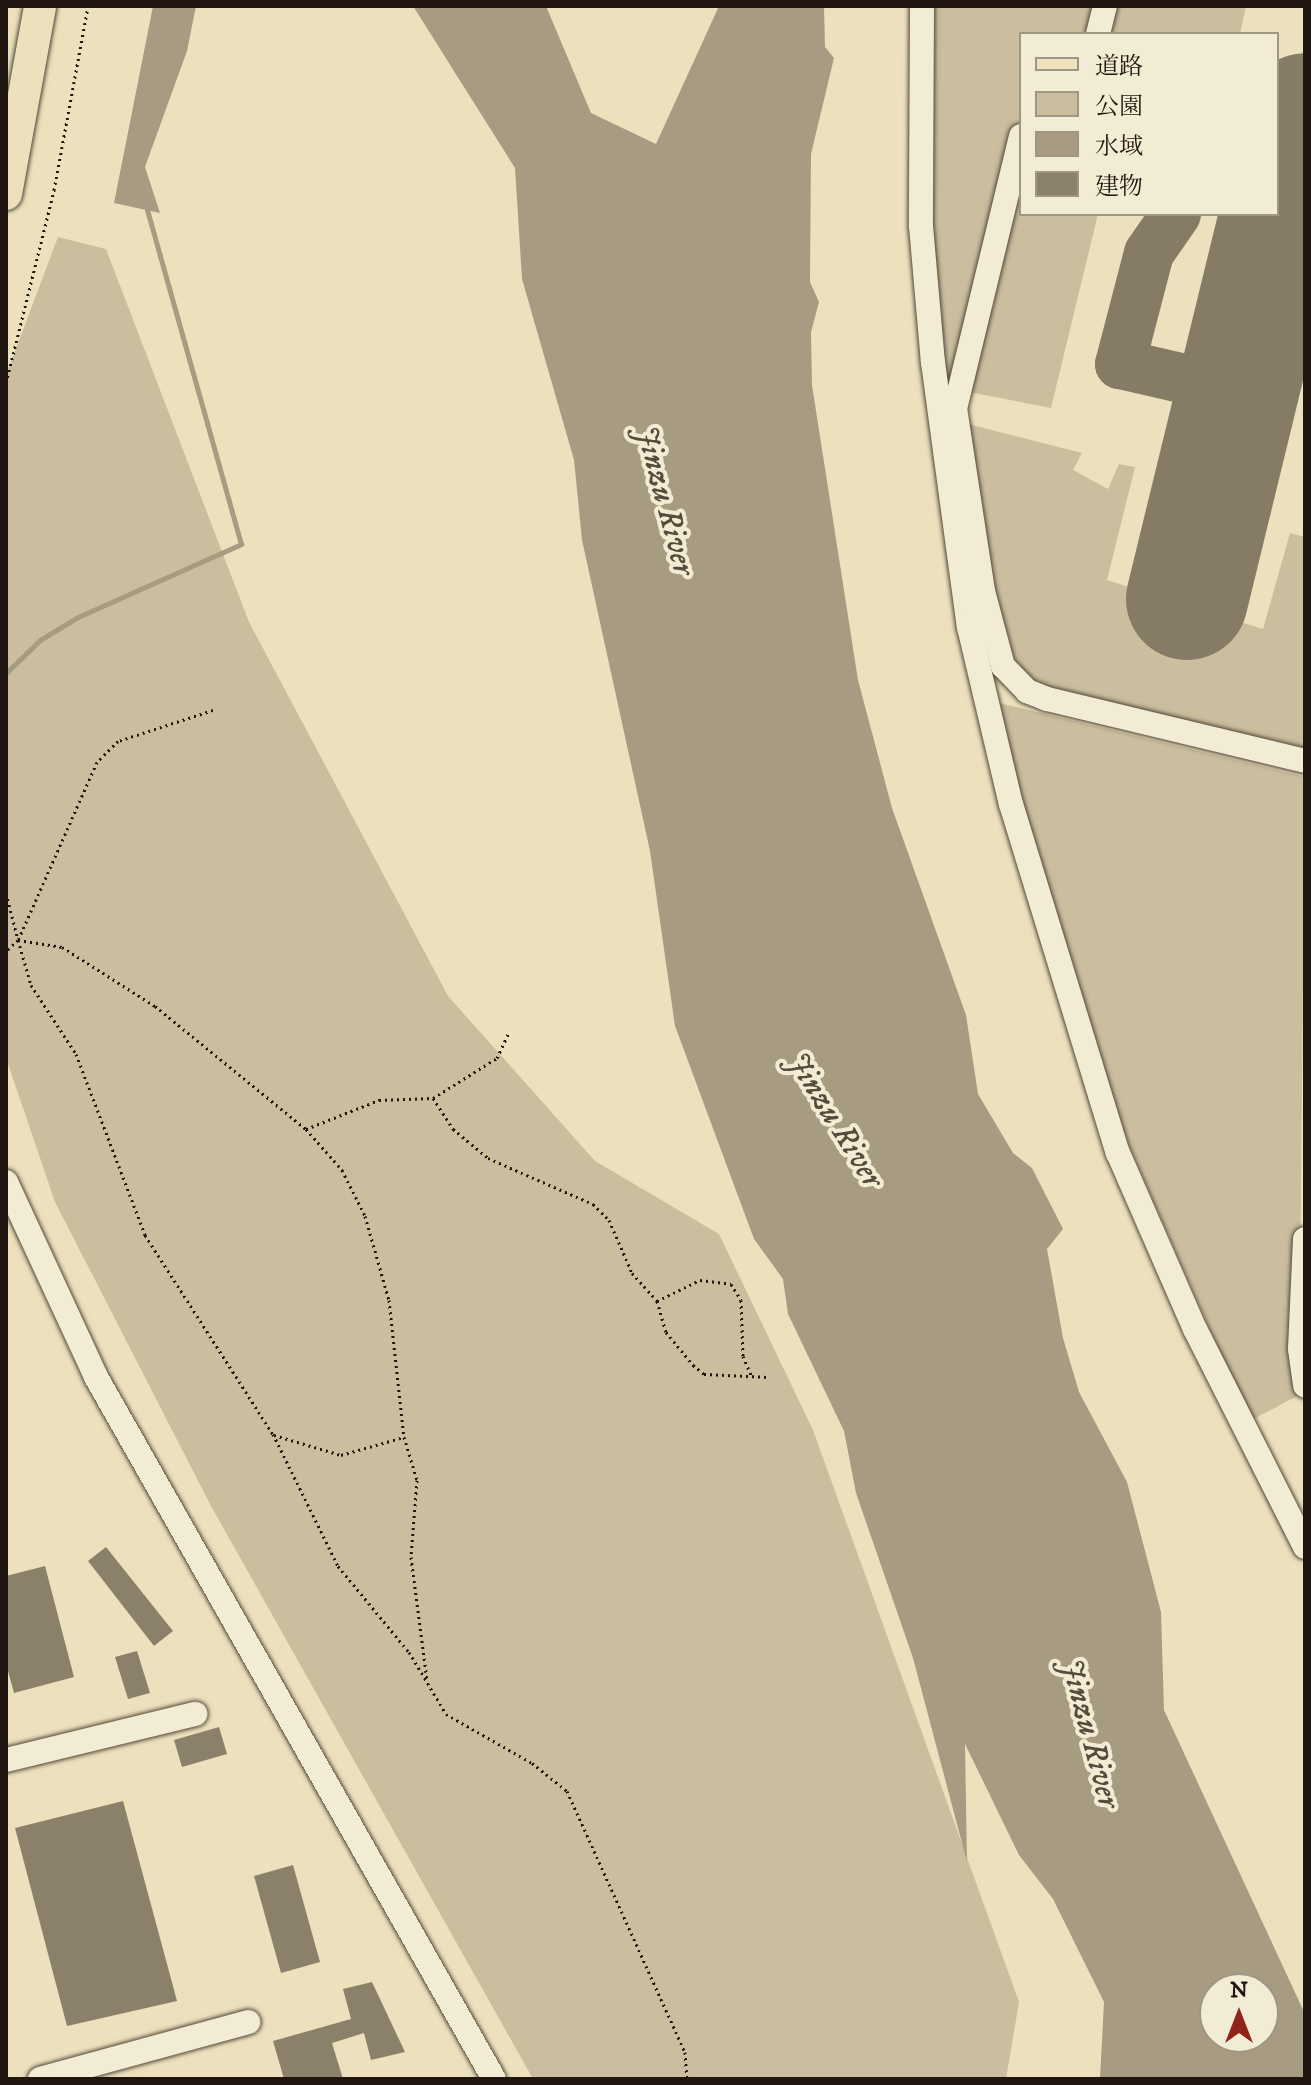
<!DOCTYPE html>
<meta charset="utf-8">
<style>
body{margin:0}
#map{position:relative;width:1311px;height:2085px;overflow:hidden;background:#ede1bd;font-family:"IM FELL DW Pica","Noto Serif JP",serif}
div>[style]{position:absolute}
.green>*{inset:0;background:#cabe9f}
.water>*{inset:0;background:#a79c82}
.stream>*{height:5px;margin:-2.5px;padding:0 2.5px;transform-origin:2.5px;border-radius:2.5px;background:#a79c82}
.taxiway>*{height:50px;margin:-25px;padding:0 25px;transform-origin:25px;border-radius:25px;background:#867c66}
.runway>*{height:122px;margin:-61px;padding:0 61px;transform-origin:61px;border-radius:61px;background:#867c66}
.building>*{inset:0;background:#8b8069}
.path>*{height:3px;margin-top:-1.5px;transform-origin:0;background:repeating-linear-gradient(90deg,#20160f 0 2px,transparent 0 6px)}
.roads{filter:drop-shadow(0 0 2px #53493a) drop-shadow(0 0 2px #53493a)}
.minor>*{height:24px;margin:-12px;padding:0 12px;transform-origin:12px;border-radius:12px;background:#f3ecd4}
.major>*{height:32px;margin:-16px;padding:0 16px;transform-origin:16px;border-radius:16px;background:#ede1bd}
span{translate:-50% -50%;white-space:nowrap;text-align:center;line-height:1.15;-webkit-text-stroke:8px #f3ecd4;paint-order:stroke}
.water-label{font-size:32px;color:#564c3d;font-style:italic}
.frame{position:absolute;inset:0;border:8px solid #20160f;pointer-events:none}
.legend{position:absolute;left:1019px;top:32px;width:260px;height:184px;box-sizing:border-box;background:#f3ecd4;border:2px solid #9f9685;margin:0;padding:10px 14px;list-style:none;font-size:24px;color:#20160f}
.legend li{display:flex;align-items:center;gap:16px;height:40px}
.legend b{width:40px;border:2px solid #9f9685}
.north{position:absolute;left:1199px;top:1973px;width:80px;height:80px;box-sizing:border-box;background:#f3ecd4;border:2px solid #9f9685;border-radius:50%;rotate:0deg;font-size:22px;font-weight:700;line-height:32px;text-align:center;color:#20160f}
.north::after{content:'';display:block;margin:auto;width:28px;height:36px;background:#8f2418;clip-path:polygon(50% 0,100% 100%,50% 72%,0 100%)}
</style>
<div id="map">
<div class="green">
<div style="clip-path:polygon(932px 6px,1095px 6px,1088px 34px,1021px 34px,1021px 120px,947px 389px,932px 254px)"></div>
<div style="clip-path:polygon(1112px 6px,1246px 6px,1240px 34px,1105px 34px)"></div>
<div style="clip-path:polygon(1021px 167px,1021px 214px,1098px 214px,1051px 408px,969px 392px)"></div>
<div style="clip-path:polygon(58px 237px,106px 249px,249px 622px,448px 996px,595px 1161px,719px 1234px,813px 1430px,1019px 2002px,1006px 2079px,533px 2079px,211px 1506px,55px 1202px,6px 1058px,6px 375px)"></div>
<div style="clip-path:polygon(968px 424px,1082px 453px,1073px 470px,1108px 489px,1119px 464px,1135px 467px,1107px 580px,1263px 629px,1290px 533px,1305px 537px,1305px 754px,1027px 682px,1006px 658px)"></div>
<div style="clip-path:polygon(995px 702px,1305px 777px,1299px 1395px,1250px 1421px,1100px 1079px,1024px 831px)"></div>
</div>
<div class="water">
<div style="clip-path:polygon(153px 6px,196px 6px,187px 51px,145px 167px,160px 213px,114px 203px)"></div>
<div style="clip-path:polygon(evenodd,413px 6px,546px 6px,591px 113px,656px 144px,719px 6px,824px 6px,825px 47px,834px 58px,811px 154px,810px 282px,819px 302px,811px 332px,812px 385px,858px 680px,892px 808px,966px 1015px,978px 1094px,1013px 1153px,1032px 1168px,1063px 1229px,1047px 1249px,1063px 1338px,1079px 1392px,1127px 1482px,1161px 1612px,1164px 1710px,1305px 2014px,1305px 2079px,1100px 2079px,1104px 2002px,1053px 1899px,1019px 1855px,965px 1744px,967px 1862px,913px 1658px,856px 1493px,844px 1431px,788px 1314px,783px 1279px,754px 1239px,675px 1026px,650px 851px,582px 540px,574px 460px,522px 279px,515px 168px,413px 6px,1215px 1989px,1263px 1989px,1263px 2037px,1215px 2037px,1215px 1989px)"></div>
</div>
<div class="stream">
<div style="left:6px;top:673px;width:47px;rotate:-44.1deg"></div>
<div style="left:40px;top:640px;width:44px;rotate:-31.2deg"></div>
<div style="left:78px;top:617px;width:179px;rotate:-24.1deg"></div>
<div style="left:241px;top:544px;width:352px;rotate:-105.7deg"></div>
</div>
<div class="taxiway">
<div style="left:1277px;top:109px;width:40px;rotate:-46deg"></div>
<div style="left:1176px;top:214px;width:47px;rotate:124.7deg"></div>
<div style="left:1149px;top:253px;width:115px;rotate:104.6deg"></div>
<div style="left:1120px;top:364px;width:121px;rotate:12.9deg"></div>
</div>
<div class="runway">
<div style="left:1187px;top:599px;width:499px;rotate:-76.3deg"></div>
</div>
<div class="building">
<div style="clip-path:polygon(106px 1547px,173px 1631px,154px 1646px,88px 1561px)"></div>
<div style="clip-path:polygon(45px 1566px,74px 1677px,14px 1693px,6px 1664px,6px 1576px)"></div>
<div style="clip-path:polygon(137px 1651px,150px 1693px,128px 1699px,115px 1657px)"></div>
<div style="clip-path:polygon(219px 1727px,227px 1754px,182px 1767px,174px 1740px)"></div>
<div style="clip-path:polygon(123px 1801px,177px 2001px,67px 2026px,15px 1828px)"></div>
<div style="clip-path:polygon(293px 1865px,320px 1962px,281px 1973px,254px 1876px)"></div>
<div style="clip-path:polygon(372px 1982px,405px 2052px,371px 2060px,364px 2033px,332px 2043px,343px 2079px,284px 2079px,273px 2041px,351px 2019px,343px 1989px)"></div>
</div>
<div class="path">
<div style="left:6px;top:383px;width:199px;rotate:-76deg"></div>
<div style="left:54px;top:190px;width:187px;rotate:-79.5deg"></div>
<div style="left:213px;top:710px;width:100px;rotate:161.9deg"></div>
<div style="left:118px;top:741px;width:30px;rotate:135deg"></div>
<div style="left:97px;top:762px;width:195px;rotate:113.9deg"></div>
<div style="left:18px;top:940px;width:47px;rotate:73.9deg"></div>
<div style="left:31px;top:985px;width:82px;rotate:56.9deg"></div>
<div style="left:76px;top:1054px;width:194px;rotate:69.1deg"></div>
<div style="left:145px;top:1235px;width:237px;rotate:57.3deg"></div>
<div style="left:273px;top:1434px;width:147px;rotate:63.8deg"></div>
<div style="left:338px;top:1566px;width:112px;rotate:50.5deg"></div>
<div style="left:409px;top:1652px;width:72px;rotate:59.2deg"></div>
<div style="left:446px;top:1714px;width:99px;rotate:29.7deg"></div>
<div style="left:532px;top:1763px;width:45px;rotate:38.7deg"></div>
<div style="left:567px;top:1791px;width:286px;rotate:65.7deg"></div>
<div style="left:685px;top:2052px;width:27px;rotate:86deg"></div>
<div style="left:6px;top:893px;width:49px;rotate:75.7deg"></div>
<div style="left:18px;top:940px;width:16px;rotate:137deg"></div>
<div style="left:18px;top:940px;width:45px;rotate:9deg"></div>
<div style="left:62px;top:947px;width:110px;rotate:32.4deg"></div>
<div style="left:155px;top:1006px;width:195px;rotate:39.2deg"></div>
<div style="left:306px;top:1129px;width:55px;rotate:48.7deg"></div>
<div style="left:342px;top:1170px;width:51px;rotate:63.4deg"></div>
<div style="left:365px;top:1216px;width:87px;rotate:74.1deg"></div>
<div style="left:389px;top:1300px;width:138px;rotate:83.8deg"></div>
<div style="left:404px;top:1437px;width:45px;rotate:73.2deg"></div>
<div style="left:417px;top:1480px;width:77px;rotate:94.5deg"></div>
<div style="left:411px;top:1557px;width:125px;rotate:82.6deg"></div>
<div style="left:433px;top:1098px;width:75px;rotate:-32deg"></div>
<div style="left:497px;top:1058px;width:29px;rotate:-65deg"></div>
<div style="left:306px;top:1129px;width:79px;rotate:-21.7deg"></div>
<div style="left:379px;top:1100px;width:54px;rotate:-2.1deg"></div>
<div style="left:433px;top:1098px;width:37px;rotate:57deg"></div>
<div style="left:453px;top:1129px;width:45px;rotate:39.6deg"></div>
<div style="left:488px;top:1158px;width:115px;rotate:23.7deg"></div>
<div style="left:593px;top:1204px;width:23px;rotate:45deg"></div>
<div style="left:609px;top:1220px;width:58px;rotate:66.5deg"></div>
<div style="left:632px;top:1273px;width:38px;rotate:48deg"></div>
<div style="left:657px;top:1301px;width:32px;rotate:74deg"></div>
<div style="left:666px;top:1332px;width:43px;rotate:50.7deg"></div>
<div style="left:693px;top:1365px;width:14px;rotate:39deg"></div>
<div style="left:704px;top:1374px;width:64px;rotate:2.7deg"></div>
<div style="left:657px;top:1301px;width:48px;rotate:-26deg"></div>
<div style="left:700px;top:1280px;width:31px;rotate:7deg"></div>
<div style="left:731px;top:1284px;width:19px;rotate:58deg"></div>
<div style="left:741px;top:1300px;width:56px;rotate:88deg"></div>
<div style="left:743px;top:1356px;width:21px;rotate:67deg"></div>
<div style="left:274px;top:1435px;width:70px;rotate:16.6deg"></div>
<div style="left:341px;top:1455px;width:66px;rotate:-15.9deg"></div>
</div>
<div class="roads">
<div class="minor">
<div style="left:922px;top:6px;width:220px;rotate:90.3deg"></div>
<div style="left:921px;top:226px;width:137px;rotate:85deg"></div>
<div style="left:933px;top:362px;width:267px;rotate:82.3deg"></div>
<div style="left:969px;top:627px;width:182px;rotate:76.7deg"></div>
<div style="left:1011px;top:804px;width:365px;rotate:73deg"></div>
<div style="left:1118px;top:1153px;width:192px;rotate:66.4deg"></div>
<div style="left:1195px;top:1329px;width:244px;rotate:63.2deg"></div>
<div style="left:1098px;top:34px;width:29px;rotate:-76deg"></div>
<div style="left:1021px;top:136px;width:280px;rotate:103.6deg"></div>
<div style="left:955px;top:408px;width:185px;rotate:81.3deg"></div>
<div style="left:983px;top:591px;width:78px;rotate:75.1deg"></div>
<div style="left:1003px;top:666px;width:35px;rotate:46deg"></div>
<div style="left:1027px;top:691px;width:22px;rotate:22deg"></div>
<div style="left:1047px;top:699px;width:265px;rotate:13.5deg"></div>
<div style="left:6px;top:1182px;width:215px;rotate:65.2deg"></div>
<div style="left:96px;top:1377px;width:807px;rotate:60.45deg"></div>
<div style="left:1305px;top:1239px;width:110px;rotate:92.6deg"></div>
<div style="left:1300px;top:1349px;width:37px;rotate:82deg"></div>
<div style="left:6px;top:1760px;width:195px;rotate:-13.7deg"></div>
<div style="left:40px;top:2079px;width:216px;rotate:-15.3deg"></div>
</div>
<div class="major">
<div style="left:6px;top:194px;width:191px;rotate:-79.7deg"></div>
</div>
</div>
<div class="water-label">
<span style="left:664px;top:500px;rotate:75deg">Jinzu River</span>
<span style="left:834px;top:1120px;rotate:58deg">Jinzu River</span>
<span style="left:1089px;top:1733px;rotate:75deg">Jinzu River</span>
</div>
<div class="frame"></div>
<ul class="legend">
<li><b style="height:10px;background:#ede1bd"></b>道路</li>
<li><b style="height:22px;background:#cabe9f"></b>公園</li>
<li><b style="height:22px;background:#a79c82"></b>水域</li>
<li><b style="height:22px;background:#8b8069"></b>建物</li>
</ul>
<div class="north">N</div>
</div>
